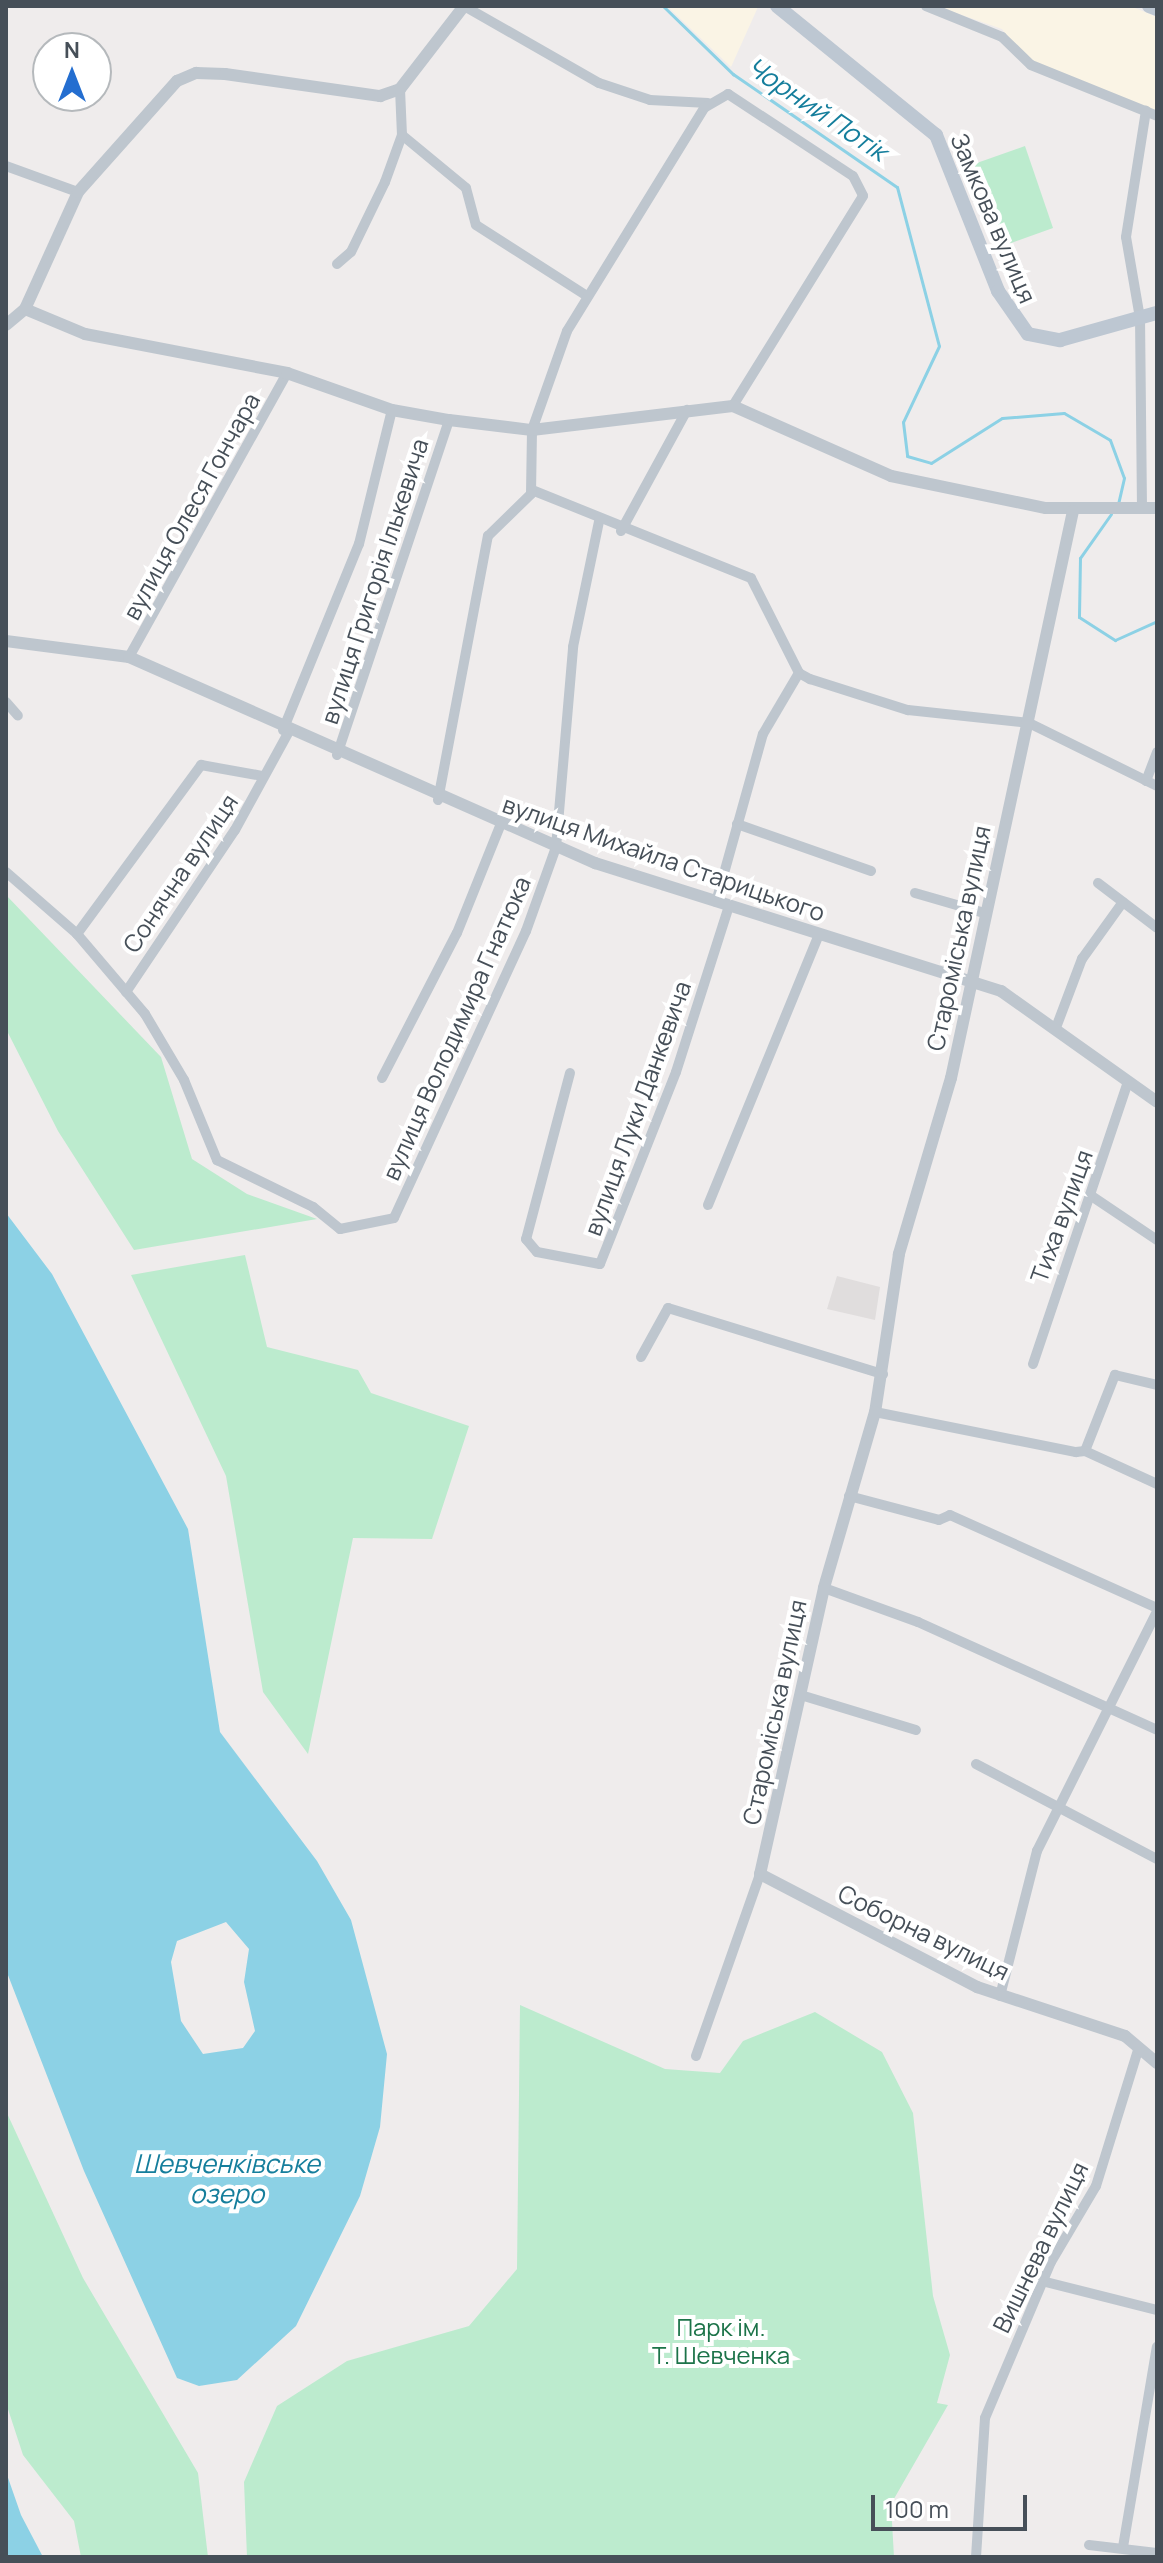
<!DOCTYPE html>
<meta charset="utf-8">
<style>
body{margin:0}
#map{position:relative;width:1163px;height:2563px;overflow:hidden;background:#efecec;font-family:Manrope,sans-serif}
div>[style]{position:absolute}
.commercial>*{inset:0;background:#faf4e5}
.education>*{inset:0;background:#e0dddd}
.green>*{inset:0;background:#bcebce}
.water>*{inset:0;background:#8cd1e5}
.stream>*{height:3px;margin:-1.5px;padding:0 1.5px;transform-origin:1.5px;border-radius:1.5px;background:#8cd1e5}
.minor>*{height:10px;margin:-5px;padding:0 5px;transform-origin:5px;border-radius:5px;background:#bec6ce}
.tertiary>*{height:12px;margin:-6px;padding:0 6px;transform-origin:6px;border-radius:6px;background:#bec6ce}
.secondary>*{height:14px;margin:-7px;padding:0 7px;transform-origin:7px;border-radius:7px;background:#bdc7d2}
span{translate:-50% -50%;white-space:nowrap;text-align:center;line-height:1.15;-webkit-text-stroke:8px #fff;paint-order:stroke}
.street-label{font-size:24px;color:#464f58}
.park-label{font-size:24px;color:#1c7349}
.water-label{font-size:26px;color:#157e9c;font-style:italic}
.frame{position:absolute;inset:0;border:8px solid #464f58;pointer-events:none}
.north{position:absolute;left:32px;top:32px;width:80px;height:80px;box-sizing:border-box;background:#fff;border:2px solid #b5b9bc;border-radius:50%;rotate:0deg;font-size:22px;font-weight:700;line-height:32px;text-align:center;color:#464f58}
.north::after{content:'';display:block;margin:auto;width:28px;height:36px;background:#246ed0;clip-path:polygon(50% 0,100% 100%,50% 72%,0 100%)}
.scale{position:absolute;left:871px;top:2495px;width:156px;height:36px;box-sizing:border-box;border:4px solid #464f58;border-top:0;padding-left:10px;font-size:24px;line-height:28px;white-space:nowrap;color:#464f58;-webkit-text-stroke:6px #fff;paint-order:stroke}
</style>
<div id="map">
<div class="commercial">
<div style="clip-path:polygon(667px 6px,756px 6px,758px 7px,731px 67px)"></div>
<div style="clip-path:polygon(936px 6px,1130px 6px,1157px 17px,1157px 114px,1028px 63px,1002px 29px)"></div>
</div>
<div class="education">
<div style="clip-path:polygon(837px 1276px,880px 1287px,875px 1320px,827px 1309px)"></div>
</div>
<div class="green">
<div style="clip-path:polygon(1025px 146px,1053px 228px,1003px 246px,974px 164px)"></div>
<div style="clip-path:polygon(6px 895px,161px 1057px,192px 1159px,247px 1194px,317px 1219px,134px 1250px,58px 1131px,6px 1029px)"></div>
<div style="clip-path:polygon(245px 1255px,267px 1347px,358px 1370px,371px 1393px,469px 1426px,432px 1539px,353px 1538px,308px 1754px,263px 1692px,226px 1476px,131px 1275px)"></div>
<div style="clip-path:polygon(520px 2005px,665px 2069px,720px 2073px,743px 2041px,815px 2012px,882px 2052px,913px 2113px,933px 2296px,950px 2355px,937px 2403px,948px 2405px,891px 2504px,894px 2557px,247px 2557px,244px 2482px,277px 2406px,347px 2361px,469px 2326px,517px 2269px)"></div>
<div style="clip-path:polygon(6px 2111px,83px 2278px,198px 2473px,208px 2557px,81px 2557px,74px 2521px,23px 2455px,6px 2403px)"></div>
</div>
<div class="water">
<div style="clip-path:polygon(evenodd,6px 1213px,52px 1274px,188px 1529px,220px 1732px,317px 1861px,351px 1920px,387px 2054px,380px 2127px,360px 2196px,296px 2326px,237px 2380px,199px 2386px,177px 2378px,84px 2171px,6px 1970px,6px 1213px,226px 1922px,249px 1949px,244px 1982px,255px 2031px,243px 2048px,203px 2054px,181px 2021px,171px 1962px,177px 1941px,226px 1922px)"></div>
<div style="clip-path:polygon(6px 2472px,21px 2515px,43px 2557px,6px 2557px)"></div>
</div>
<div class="stream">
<div style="left:663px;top:6px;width:98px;rotate:44.2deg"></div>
<div style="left:733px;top:74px;width:199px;rotate:34.6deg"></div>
<div style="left:897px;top:187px;width:164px;rotate:75.2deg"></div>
<div style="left:939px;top:346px;width:84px;rotate:115.3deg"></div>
<div style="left:903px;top:422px;width:34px;rotate:83deg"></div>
<div style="left:907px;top:456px;width:25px;rotate:16deg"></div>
<div style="left:931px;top:463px;width:84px;rotate:-32.4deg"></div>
<div style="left:1002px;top:418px;width:62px;rotate:-4.6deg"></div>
<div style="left:1064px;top:413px;width:53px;rotate:30.4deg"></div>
<div style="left:1110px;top:440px;width:40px;rotate:69.8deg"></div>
<div style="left:1124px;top:478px;width:27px;rotate:103deg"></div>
<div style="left:1111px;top:514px;width:54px;rotate:125.2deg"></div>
<div style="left:1080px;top:558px;width:59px;rotate:91deg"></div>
<div style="left:1079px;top:617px;width:43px;rotate:32.6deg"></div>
<div style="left:1115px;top:640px;width:46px;rotate:-24.3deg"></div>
</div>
<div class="minor">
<div style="left:464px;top:6px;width:155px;rotate:29.7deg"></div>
<div style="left:599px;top:83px;width:54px;rotate:18.4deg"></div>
<div style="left:650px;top:100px;width:58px;rotate:3deg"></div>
<div style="left:926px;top:6px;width:82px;rotate:22.2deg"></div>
<div style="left:1002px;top:37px;width:40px;rotate:44deg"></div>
<div style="left:1031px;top:65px;width:136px;rotate:22deg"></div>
<div style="left:402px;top:135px;width:83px;rotate:39.6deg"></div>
<div style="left:466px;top:188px;width:38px;rotate:75deg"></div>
<div style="left:476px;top:225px;width:132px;rotate:32.6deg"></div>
<div style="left:6px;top:166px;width:77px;rotate:19.9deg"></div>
<div style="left:337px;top:264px;width:18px;rotate:-41deg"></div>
<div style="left:351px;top:252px;width:78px;rotate:-64.1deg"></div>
<div style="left:385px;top:182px;width:50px;rotate:-70.1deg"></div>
<div style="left:402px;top:135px;width:46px;rotate:-92.5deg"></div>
<div style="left:532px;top:490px;width:236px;rotate:21.9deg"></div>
<div style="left:751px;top:578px;width:106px;rotate:63.2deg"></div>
<div style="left:799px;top:673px;width:13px;rotate:29deg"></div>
<div style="left:810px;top:679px;width:103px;rotate:17.6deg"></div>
<div style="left:908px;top:710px;width:122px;rotate:6.1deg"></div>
<div style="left:1029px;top:723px;width:143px;rotate:26.2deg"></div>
<div style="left:1142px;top:508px;width:190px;rotate:-90.6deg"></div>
<div style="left:1140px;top:318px;width:82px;rotate:-99.8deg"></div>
<div style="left:1126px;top:237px;width:128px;rotate:-81deg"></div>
<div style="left:621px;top:531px;width:138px;rotate:-61.4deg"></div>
<div style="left:129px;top:657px;width:325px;rotate:-60.9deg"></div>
<div style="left:6px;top:702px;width:18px;rotate:49deg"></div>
<div style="left:283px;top:730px;width:201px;rotate:-67.8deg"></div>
<div style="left:359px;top:544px;width:138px;rotate:-76.2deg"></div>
<div style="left:337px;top:755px;width:353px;rotate:-71.5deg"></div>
<div style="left:1146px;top:781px;width:31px;rotate:-69deg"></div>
<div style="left:438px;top:800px;width:269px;rotate:-79.3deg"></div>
<div style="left:488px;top:536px;width:60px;rotate:-44.3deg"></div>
<div style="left:531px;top:494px;width:64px;rotate:-89.1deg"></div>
<div style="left:532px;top:430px;width:105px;rotate:-70.5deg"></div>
<div style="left:567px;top:331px;width:262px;rotate:-58.4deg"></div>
<div style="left:704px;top:108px;width:28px;rotate:-30deg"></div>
<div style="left:728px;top:94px;width:149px;rotate:33.3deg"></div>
<div style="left:853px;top:176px;width:22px;rotate:63deg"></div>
<div style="left:863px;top:196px;width:247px;rotate:121.8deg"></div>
<div style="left:737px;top:824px;width:142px;rotate:19.3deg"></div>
<div style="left:6px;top:872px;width:94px;rotate:41.1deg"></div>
<div style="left:77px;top:934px;width:105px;rotate:49.6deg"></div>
<div style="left:145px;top:1014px;width:77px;rotate:59.4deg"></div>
<div style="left:184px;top:1080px;width:87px;rotate:67.6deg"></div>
<div style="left:217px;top:1160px;width:107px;rotate:26.1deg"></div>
<div style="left:313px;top:1207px;width:35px;rotate:39deg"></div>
<div style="left:340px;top:1229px;width:55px;rotate:-11.5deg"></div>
<div style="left:394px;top:1218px;width:316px;rotate:-65.3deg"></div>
<div style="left:526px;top:931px;width:89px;rotate:-70.3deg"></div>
<div style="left:556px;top:847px;width:201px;rotate:-85.1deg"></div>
<div style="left:573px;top:647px;width:129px;rotate:-78.3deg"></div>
<div style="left:1098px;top:883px;width:74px;rotate:37.3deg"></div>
<div style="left:915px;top:893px;width:69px;rotate:16.1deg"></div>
<div style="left:716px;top:902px;width:174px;rotate:-74.4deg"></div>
<div style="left:763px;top:734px;width:71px;rotate:-59.5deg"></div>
<div style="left:77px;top:934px;width:210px;rotate:-53.7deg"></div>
<div style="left:201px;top:765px;width:63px;rotate:10.1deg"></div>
<div style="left:126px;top:992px;width:195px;rotate:-56.1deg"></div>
<div style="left:235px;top:830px;width:111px;rotate:-61.3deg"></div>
<div style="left:1057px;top:1025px;width:71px;rotate:-69.3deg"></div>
<div style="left:1082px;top:959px;width:70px;rotate:-54.3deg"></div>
<div style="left:570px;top:1073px;width:172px;rotate:104.8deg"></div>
<div style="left:526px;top:1239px;width:17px;rotate:50deg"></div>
<div style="left:537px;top:1252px;width:64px;rotate:10.8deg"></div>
<div style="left:600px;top:1264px;width:206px;rotate:-68.4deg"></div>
<div style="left:676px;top:1072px;width:174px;rotate:-72.3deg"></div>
<div style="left:382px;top:1078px;width:163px;rotate:-62.7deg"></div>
<div style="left:457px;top:933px;width:115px;rotate:-68.1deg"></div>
<div style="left:1090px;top:1195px;width:81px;rotate:33.9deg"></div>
<div style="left:708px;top:1205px;width:292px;rotate:-67.7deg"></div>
<div style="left:641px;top:1357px;width:56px;rotate:-61.1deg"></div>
<div style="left:668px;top:1308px;width:225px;rotate:17.1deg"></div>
<div style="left:1033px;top:1364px;width:298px;rotate:-71.4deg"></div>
<div style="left:875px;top:1412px;width:205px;rotate:11.3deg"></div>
<div style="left:1076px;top:1452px;width:9px;rotate:-6deg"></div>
<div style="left:1085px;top:1451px;width:82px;rotate:-68.5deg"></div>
<div style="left:1115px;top:1375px;width:43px;rotate:13.4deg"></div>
<div style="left:1085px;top:1451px;width:79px;rotate:24.6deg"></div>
<div style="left:849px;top:1496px;width:93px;rotate:14.9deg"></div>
<div style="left:939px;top:1520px;width:12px;rotate:-24deg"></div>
<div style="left:950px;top:1515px;width:227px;rotate:24.2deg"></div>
<div style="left:824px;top:1588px;width:100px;rotate:19.9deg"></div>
<div style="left:918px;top:1622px;width:262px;rotate:24.3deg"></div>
<div style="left:804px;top:1696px;width:117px;rotate:16.9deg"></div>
<div style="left:976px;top:1764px;width:204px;rotate:27.7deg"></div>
<div style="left:1000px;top:1996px;width:150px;rotate:-75.7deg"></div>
<div style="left:1037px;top:1851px;width:268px;rotate:-63.4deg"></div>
<div style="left:696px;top:2056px;width:193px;rotate:-70.6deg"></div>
<div style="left:1042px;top:2281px;width:119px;rotate:14.2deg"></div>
<div style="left:1089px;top:2545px;width:68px;rotate:6.7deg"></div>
<div style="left:1123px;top:2547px;width:203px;rotate:-80.4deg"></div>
<div style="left:976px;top:2557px;width:139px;rotate:-86.3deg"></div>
<div style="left:985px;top:2418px;width:169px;rotate:-67.1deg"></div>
<div style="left:1051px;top:2262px;width:88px;rotate:-59.4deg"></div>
<div style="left:1096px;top:2186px;width:142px;rotate:-72.8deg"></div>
</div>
<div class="tertiary">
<div style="left:25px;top:309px;width:65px;rotate:22.6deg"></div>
<div style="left:85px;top:334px;width:206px;rotate:10.9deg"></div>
<div style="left:287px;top:373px;width:111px;rotate:19.4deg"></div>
<div style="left:392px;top:410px;width:58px;rotate:10deg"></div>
<div style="left:449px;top:420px;width:84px;rotate:6.9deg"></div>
<div style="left:532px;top:430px;width:202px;rotate:-6.8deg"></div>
<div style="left:733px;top:406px;width:173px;rotate:23.9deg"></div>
<div style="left:891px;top:476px;width:158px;rotate:11.7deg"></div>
<div style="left:1046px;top:508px;width:111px"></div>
<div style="left:6px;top:325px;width:25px;rotate:-40deg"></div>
<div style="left:25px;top:309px;width:128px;rotate:-65.6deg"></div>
<div style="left:78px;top:192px;width:149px;rotate:-48.3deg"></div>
<div style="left:177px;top:81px;width:21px;rotate:-23deg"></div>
<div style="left:196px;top:73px;width:29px;rotate:2deg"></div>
<div style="left:225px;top:74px;width:157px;rotate:8.1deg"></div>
<div style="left:380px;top:96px;width:21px;rotate:-19deg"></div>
<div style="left:400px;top:89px;width:105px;rotate:-52.4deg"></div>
<div style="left:1073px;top:511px;width:580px;rotate:102.14deg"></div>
<div style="left:951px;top:1078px;width:184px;rotate:106.5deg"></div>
<div style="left:899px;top:1254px;width:160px;rotate:98.6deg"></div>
<div style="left:875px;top:1412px;width:183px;rotate:106.2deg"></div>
<div style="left:824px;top:1588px;width:293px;rotate:102.6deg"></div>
<div style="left:760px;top:1874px;width:245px;rotate:27.5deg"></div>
<div style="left:977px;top:1987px;width:156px;rotate:18.3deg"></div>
<div style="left:1125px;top:2036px;width:42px;rotate:40.2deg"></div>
<div style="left:6px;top:641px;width:124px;rotate:7.4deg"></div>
<div style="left:129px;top:657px;width:510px;rotate:23.85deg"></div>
<div style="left:595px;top:863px;width:426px;rotate:17.5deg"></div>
<div style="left:1001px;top:991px;width:191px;rotate:35.4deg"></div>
</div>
<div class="secondary">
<div style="left:777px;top:6px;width:205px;rotate:39.1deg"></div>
<div style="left:936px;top:135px;width:168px;rotate:68.3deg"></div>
<div style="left:998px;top:291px;width:52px;rotate:55.1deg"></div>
<div style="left:1028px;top:334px;width:33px;rotate:11deg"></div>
<div style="left:1060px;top:340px;width:101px;rotate:-15.6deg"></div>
<div style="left:1149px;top:6px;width:9px;rotate:21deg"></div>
</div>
<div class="street-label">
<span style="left:994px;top:218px;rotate:67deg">Замкова вулиця</span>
<span style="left:191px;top:506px;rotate:-61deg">вулиця Олеся Гончара</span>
<span style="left:374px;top:581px;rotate:-72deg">вулиця Григорія Ількевича</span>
<span style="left:664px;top:858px;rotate:19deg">вулиця Михайла Старицького</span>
<span style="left:180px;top:873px;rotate:-56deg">Сонячна вулиця</span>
<span style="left:958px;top:938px;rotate:-78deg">Староміська вулиця</span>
<span style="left:456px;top:1028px;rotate:-66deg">вулиця Володимира Гнатюка</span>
<span style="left:637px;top:1108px;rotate:-70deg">вулиця Луки Данкевича</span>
<span style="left:1061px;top:1216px;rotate:-70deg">Тиха вулиця</span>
<span style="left:774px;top:1712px;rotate:-78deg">Староміська вулиця</span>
<span style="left:924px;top:1932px;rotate:26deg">Соборна вулиця</span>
<span style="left:1040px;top:2247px;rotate:-64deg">Вишнева вулиця</span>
</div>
<div class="park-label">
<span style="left:721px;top:2341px">Парк ім.<br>Т. Шевченка</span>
</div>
<div class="water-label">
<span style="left:817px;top:109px;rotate:34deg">Чорний Потік</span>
<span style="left:227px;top:2179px">Шевченківське<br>озеро</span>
</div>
<div class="frame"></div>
<div class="north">N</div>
<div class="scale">100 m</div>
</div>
